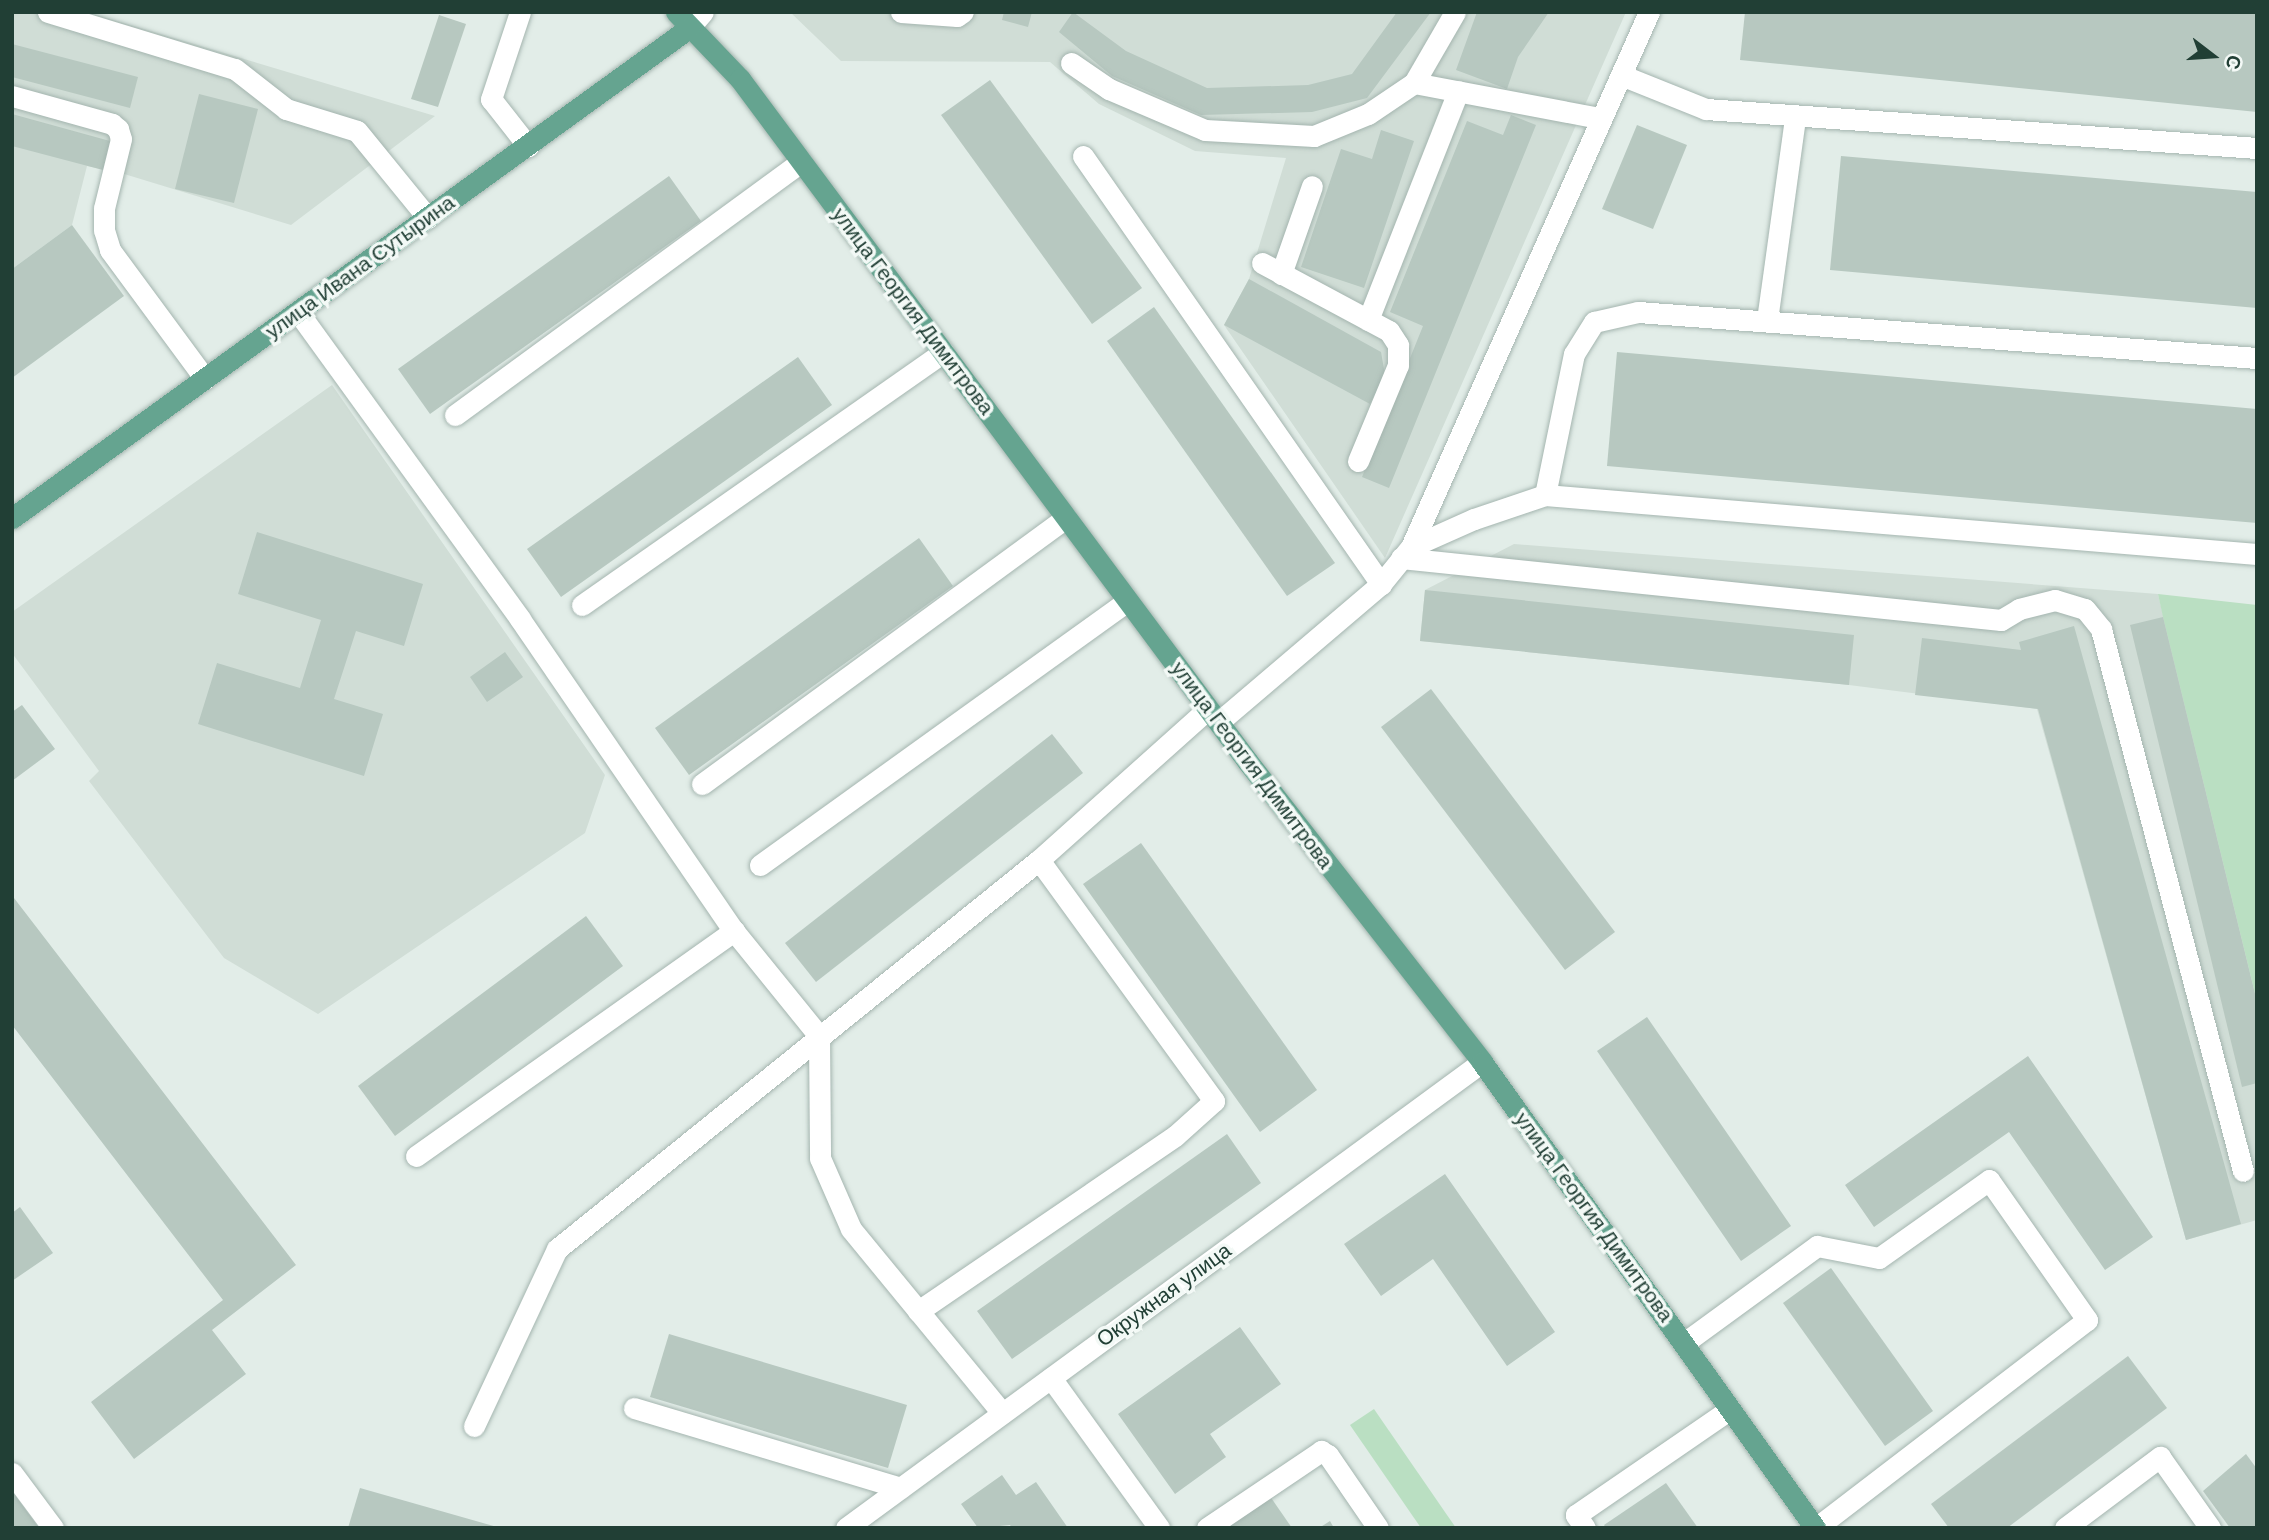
<!DOCTYPE html>
<meta charset="utf-8">
<style>
body{margin:0}
#map{position:relative;width:2269px;height:1540px;overflow:hidden;background:#e2ede8;font-family:Arial,sans-serif}
div>[style]{position:absolute}
.built>*{inset:0;background:#d0ddd6}
.green>*{inset:0;background:#badfc2}
.building>*{inset:0;background:#b7c8c0}
.roads{filter:drop-shadow(0 0 2px #a4b5af) drop-shadow(0 0 2px #a4b5af)}
.minor>*{height:21px;margin:-10.5px;padding:0 10.5px;transform-origin:10.5px;border-radius:10.5px;background:#fff}
.major>*{height:21px;margin:-10.5px;padding:0 10.5px;transform-origin:10.5px;border-radius:10.5px;background:#65a490}
span{translate:-50% -50%;white-space:nowrap;text-align:center;line-height:1.15;-webkit-text-stroke:7px #f3f9f6;paint-order:stroke}
.street-label{font-size:21px;color:#213f35}
.frame{position:absolute;inset:0;border:14px solid #213f35;pointer-events:none}
.north{position:absolute;left:2178px;top:21px;width:70px;height:70px;-webkit-text-stroke:5px #f3f9f6;paint-order:stroke;rotate:107deg;font-size:19px;font-weight:700;line-height:28px;text-align:center;color:#213f35}
.north::after{content:'';display:block;margin:auto;width:24px;height:32px;background:#213f35;clip-path:polygon(50% 0,100% 100%,50% 72%,0 100%)}
</style>
<div id="map">
<div class="built">
<div style="clip-path:polygon(12px 12px,87px 12px,435px 116px,291px 225px,121px 173px,87px 166px,72px 225px,12px 269px)"></div>
<div style="clip-path:polygon(790px 12px,1626px 12px,1385px 558px,1224px 325px,1249px 279px,1286px 158px,1195px 151px,1099px 104px,1050px 62px,841px 61px)"></div>
<div style="clip-path:polygon(332px 385px,605px 775px,585px 833px,318px 1014px,224px 958px,89px 781px,99px 771px,12px 653px,12px 612px)"></div>
<div style="clip-path:polygon(1514px 544px,2158px 594px,2257px 1002px,2257px 1220px,2186px 1240px,2037px 709px,1849px 685px,1420px 641px,1425px 590px)"></div>
</div>
<div class="green">
<div style="clip-path:polygon(2158px 594px,2257px 605px,2257px 1002px,2163px 617px)"></div>
<div style="clip-path:polygon(1374px 1409px,1456px 1528px,1421px 1528px,1350px 1425px)"></div>
</div>
<div class="building">
<div style="clip-path:polygon(1004px 12px,1032px 12px,1028px 27px,1002px 20px)"></div>
<div style="clip-path:polygon(1073px 12px,1126px 51px,1207px 88px,1308px 85px,1352px 74px,1397px 12px,1431px 12px,1367px 98px,1312px 112px,1201px 115px,1112px 76px,1059px 32px)"></div>
<div style="clip-path:polygon(1477px 12px,1549px 12px,1518px 57px,1507px 89px,1456px 70px)"></div>
<div style="clip-path:polygon(1745px 12px,2257px 12px,2257px 112px,1740px 60px)"></div>
<div style="clip-path:polygon(439px 15px,466px 24px,438px 107px,411px 99px)"></div>
<div style="clip-path:polygon(12px 44px,138px 77px,130px 108px,12px 77px)"></div>
<div style="clip-path:polygon(990px 80px,1142px 288px,1092px 324px,941px 115px)"></div>
<div style="clip-path:polygon(199px 94px,258px 109px,234px 203px,175px 189px)"></div>
<div style="clip-path:polygon(12px 114px,110px 141px,103px 170px,12px 146px)"></div>
<div style="clip-path:polygon(1511px 115px,1536px 125px,1389px 488px,1362px 477px,1423px 326px,1390px 312px,1467px 121px,1503px 135px)"></div>
<div style="clip-path:polygon(1637px 125px,1687px 145px,1653px 229px,1602px 209px)"></div>
<div style="clip-path:polygon(1381px 130px,1414px 141px,1364px 288px,1301px 267px,1341px 149px,1372px 159px)"></div>
<div style="clip-path:polygon(1841px 156px,2257px 192px,2257px 308px,1830px 270px)"></div>
<div style="clip-path:polygon(669px 176px,701px 221px,430px 414px,398px 369px)"></div>
<div style="clip-path:polygon(72px 225px,124px 296px,12px 378px,12px 269px)"></div>
<div style="clip-path:polygon(1249px 279px,1381px 352px,1385px 375px,1370px 404px,1224px 325px)"></div>
<div style="clip-path:polygon(1154px 307px,1335px 563px,1287px 596px,1107px 341px)"></div>
<div style="clip-path:polygon(1617px 352px,2257px 409px,2257px 523px,1607px 466px)"></div>
<div style="clip-path:polygon(798px 357px,832px 405px,561px 597px,527px 549px)"></div>
<div style="clip-path:polygon(257px 532px,423px 584px,404px 646px,356px 631px,334px 699px,383px 714px,364px 776px,198px 724px,217px 663px,300px 688px,321px 620px,238px 594px)"></div>
<div style="clip-path:polygon(919px 538px,953px 586px,689px 775px,655px 728px)"></div>
<div style="clip-path:polygon(1425px 590px,1854px 635px,1849px 685px,1420px 641px)"></div>
<div style="clip-path:polygon(2163px 617px,2257px 1002px,2257px 1083px,2242px 1087px,2130px 625px)"></div>
<div style="clip-path:polygon(2074px 626px,2241px 1224px,2186px 1240px,2038px 709px,1915px 695px,1922px 638px,2021px 650px,2019px 642px)"></div>
<div style="clip-path:polygon(505px 652px,523px 677px,487px 702px,470px 677px)"></div>
<div style="clip-path:polygon(1431px 689px,1615px 932px,1565px 970px,1381px 727px)"></div>
<div style="clip-path:polygon(22px 705px,55px 749px,12px 781px,12px 712px)"></div>
<div style="clip-path:polygon(1052px 734px,1083px 773px,816px 982px,785px 943px)"></div>
<div style="clip-path:polygon(1141px 843px,1317px 1090px,1260px 1132px,1083px 884px)"></div>
<div style="clip-path:polygon(14px 898px,296px 1265px,212px 1330px,246px 1374px,134px 1459px,91px 1402px,223px 1300px,12px 1025px)"></div>
<div style="clip-path:polygon(586px 916px,623px 966px,395px 1136px,358px 1086px)"></div>
<div style="clip-path:polygon(1647px 1017px,1791px 1226px,1741px 1261px,1597px 1051px)"></div>
<div style="clip-path:polygon(2028px 1056px,2153px 1237px,2105px 1270px,2009px 1132px,1874px 1227px,1845px 1185px)"></div>
<div style="clip-path:polygon(1227px 1134px,1261px 1183px,1012px 1359px,977px 1311px)"></div>
<div style="clip-path:polygon(1445px 1174px,1555px 1332px,1507px 1366px,1433px 1259px,1381px 1296px,1344px 1244px)"></div>
<div style="clip-path:polygon(20px 1207px,53px 1253px,12px 1281px,12px 1213px)"></div>
<div style="clip-path:polygon(1831px 1268px,1933px 1411px,1885px 1446px,1783px 1303px)"></div>
<div style="clip-path:polygon(1240px 1327px,1281px 1384px,1210px 1434px,1226px 1457px,1175px 1494px,1118px 1414px)"></div>
<div style="clip-path:polygon(669px 1334px,907px 1405px,888px 1468px,650px 1397px)"></div>
<div style="clip-path:polygon(2128px 1356px,2167px 1408px,2007px 1528px,1949px 1528px,1931px 1504px)"></div>
<div style="clip-path:polygon(2246px 1454px,2257px 1469px,2257px 1528px,2230px 1528px,2203px 1491px)"></div>
<div style="clip-path:polygon(1002px 1475px,1016px 1495px,1036px 1482px,1068px 1528px,1012px 1528px,1010px 1525px,978px 1528px,961px 1504px)"></div>
<div style="clip-path:polygon(1666px 1483px,1698px 1528px,1606px 1528px,1604px 1525px)"></div>
<div style="clip-path:polygon(360px 1488px,497px 1527px,497px 1528px,348px 1528px)"></div>
<div style="clip-path:polygon(12px 1491px,39px 1528px,12px 1528px)"></div>
<div style="clip-path:polygon(1267px 1492px,1292px 1528px,1219px 1528px)"></div>
<div style="clip-path:polygon(1330px 1521px,1334px 1528px,1319px 1528px)"></div>
</div>
<div class="roads">
<div class="minor">
<div style="left:48px;top:12px;width:195px;rotate:17deg"></div>
<div style="left:235px;top:69px;width:65px;rotate:38.1deg"></div>
<div style="left:286px;top:109px;width:74px;rotate:17.2deg"></div>
<div style="left:357px;top:131px;width:112px;rotate:50.8deg"></div>
<div style="left:520px;top:12px;width:92px;rotate:108.4deg"></div>
<div style="left:491px;top:99px;width:60px;rotate:51.8deg"></div>
<div style="left:901px;top:12px;width:56px;rotate:4.1deg"></div>
<div style="left:957px;top:16px;width:7px;rotate:-34deg"></div>
<div style="left:689px;top:28px;width:21px;rotate:-49deg"></div>
<div style="left:1071px;top:63px;width:46px;rotate:34.4deg"></div>
<div style="left:1109px;top:89px;width:104px;rotate:23.1deg"></div>
<div style="left:1205px;top:130px;width:109px;rotate:3.2deg"></div>
<div style="left:1314px;top:136px;width:58px;rotate:-22.2deg"></div>
<div style="left:1368px;top:114px;width:55px;rotate:-34deg"></div>
<div style="left:1414px;top:83px;width:189px;rotate:10.7deg"></div>
<div style="left:1621px;top:75px;width:92px;rotate:21.8deg"></div>
<div style="left:1706px;top:109px;width:552px;rotate:4.05deg"></div>
<div style="left:1414px;top:83px;width:82px;rotate:-60deg"></div>
<div style="left:12px;top:96px;width:104px;rotate:15.6deg"></div>
<div style="left:112px;top:124px;width:8px;rotate:40deg"></div>
<div style="left:118px;top:129px;width:10px;rotate:73deg"></div>
<div style="left:121px;top:139px;width:71px;rotate:103.8deg"></div>
<div style="left:104px;top:208px;width:22px;rotate:90deg"></div>
<div style="left:104px;top:230px;width:21px;rotate:73deg"></div>
<div style="left:110px;top:250px;width:160px;rotate:53.6deg"></div>
<div style="left:1083px;top:156px;width:522px;rotate:55.15deg"></div>
<div style="left:1262px;top:263px;width:144px;rotate:28.2deg"></div>
<div style="left:1389px;top:331px;width:17px;rotate:57deg"></div>
<div style="left:1398px;top:345px;width:20px;rotate:90deg"></div>
<div style="left:1398px;top:365px;width:104px;rotate:112.6deg"></div>
<div style="left:1281px;top:274px;width:93px;rotate:-70.6deg"></div>
<div style="left:298px;top:312px;width:379px;rotate:54.1deg"></div>
<div style="left:520px;top:619px;width:378px;rotate:55.6deg"></div>
<div style="left:734px;top:931px;width:135px;rotate:51deg"></div>
<div style="left:819px;top:1036px;width:122px;rotate:89.5deg"></div>
<div style="left:820px;top:1158px;width:77px;rotate:66.4deg"></div>
<div style="left:851px;top:1229px;width:238px;rotate:50.6deg"></div>
<div style="left:1368px;top:320px;width:246px;rotate:-68.5deg"></div>
<div style="left:1767px;top:320px;width:205px;rotate:-82.1deg"></div>
<div style="left:455px;top:415px;width:429px;rotate:-36.2deg"></div>
<div style="left:1545px;top:495px;width:144px;rotate:-78.4deg"></div>
<div style="left:1574px;top:354px;width:38px;rotate:-58deg"></div>
<div style="left:1594px;top:322px;width:45px;rotate:-12.8deg"></div>
<div style="left:1638px;top:312px;width:621px;rotate:4.25deg"></div>
<div style="left:1411px;top:547px;width:69px;rotate:-24deg"></div>
<div style="left:1474px;top:519px;width:75px;rotate:-18.7deg"></div>
<div style="left:1545px;top:495px;width:714px;rotate:4.74deg"></div>
<div style="left:1401px;top:558px;width:603px;rotate:5.9deg"></div>
<div style="left:2001px;top:620px;width:21px;rotate:-31deg"></div>
<div style="left:2019px;top:609px;width:37px;rotate:-14deg"></div>
<div style="left:2055px;top:600px;width:31px;rotate:17deg"></div>
<div style="left:2085px;top:609px;width:26px;rotate:51deg"></div>
<div style="left:2101px;top:629px;width:560px;rotate:75.32deg"></div>
<div style="left:582px;top:605px;width:441px;rotate:-35deg"></div>
<div style="left:1220px;top:721px;width:211px;rotate:-40.4deg"></div>
<div style="left:1381px;top:584px;width:48px;rotate:-51deg"></div>
<div style="left:1411px;top:547px;width:586px;rotate:-66.02deg"></div>
<div style="left:702px;top:784px;width:451px;rotate:-36.2deg"></div>
<div style="left:1039px;top:860px;width:227px;rotate:-41.8deg"></div>
<div style="left:760px;top:865px;width:452px;rotate:-35.7deg"></div>
<div style="left:416px;top:1156px;width:390px;rotate:-35.3deg"></div>
<div style="left:1684px;top:1343px;width:165px;rotate:-36.1deg"></div>
<div style="left:1817px;top:1246px;width:63px;rotate:11deg"></div>
<div style="left:1879px;top:1258px;width:135px;rotate:-35.3deg"></div>
<div style="left:1989px;top:1180px;width:171px;rotate:55deg"></div>
<div style="left:2087px;top:1320px;width:342px;rotate:142.5deg"></div>
<div style="left:1051px;top:1378px;width:185px;rotate:54.2deg"></div>
<div style="left:634px;top:1408px;width:278px;rotate:16.7deg"></div>
<div style="left:474px;top:1426px;width:195px;rotate:-64.9deg"></div>
<div style="left:557px;top:1249px;width:619px;rotate:-38.91deg"></div>
<div style="left:1039px;top:860px;width:298px;rotate:54deg"></div>
<div style="left:1214px;top:1101px;width:52px;rotate:138.1deg"></div>
<div style="left:1175px;top:1136px;width:311px;rotate:145.7deg"></div>
<div style="left:12px;top:1473px;width:69px;rotate:53.3deg"></div>
<div style="left:846px;top:1528px;width:788px;rotate:-36.23deg"></div>
<div style="left:1207px;top:1528px;width:138px;rotate:-34deg"></div>
<div style="left:1321px;top:1451px;width:8px;rotate:30deg"></div>
<div style="left:1328px;top:1455px;width:88px;rotate:55.6deg"></div>
<div style="left:1585px;top:1528px;width:16px;rotate:-125deg"></div>
<div style="left:1576px;top:1515px;width:187px;rotate:-34.5deg"></div>
<div style="left:2065px;top:1528px;width:119px;rotate:-36.8deg"></div>
<div style="left:2160px;top:1457px;width:87px;rotate:54.8deg"></div>
</div>
<div class="major">
<div style="left:676px;top:12px;width:93px;rotate:46.3deg"></div>
<div style="left:740px;top:79px;width:851px;rotate:53.36deg"></div>
<div style="left:1248px;top:762px;width:380px;rotate:52deg"></div>
<div style="left:1482px;top:1062px;width:573px;rotate:54.45deg"></div>
<div style="left:12px;top:518px;width:836px;rotate:-35.9deg"></div>
</div>
</div>
<div class="street-label">
<span style="left:360px;top:267px;rotate:-36deg">улица Ивана Сутырина</span>
<span style="left:913px;top:311px;rotate:53deg">улица Георгия Димитрова</span>
<span style="left:1252px;top:765px;rotate:53deg">улица Георгия Димитрова</span>
<span style="left:1594px;top:1217px;rotate:54deg">улица Георгия Димитрова</span>
<span style="left:1164px;top:1295px;rotate:-36deg">Окружная улица</span>
</div>
<div class="frame"></div>
<div class="north">С</div>
</div>
